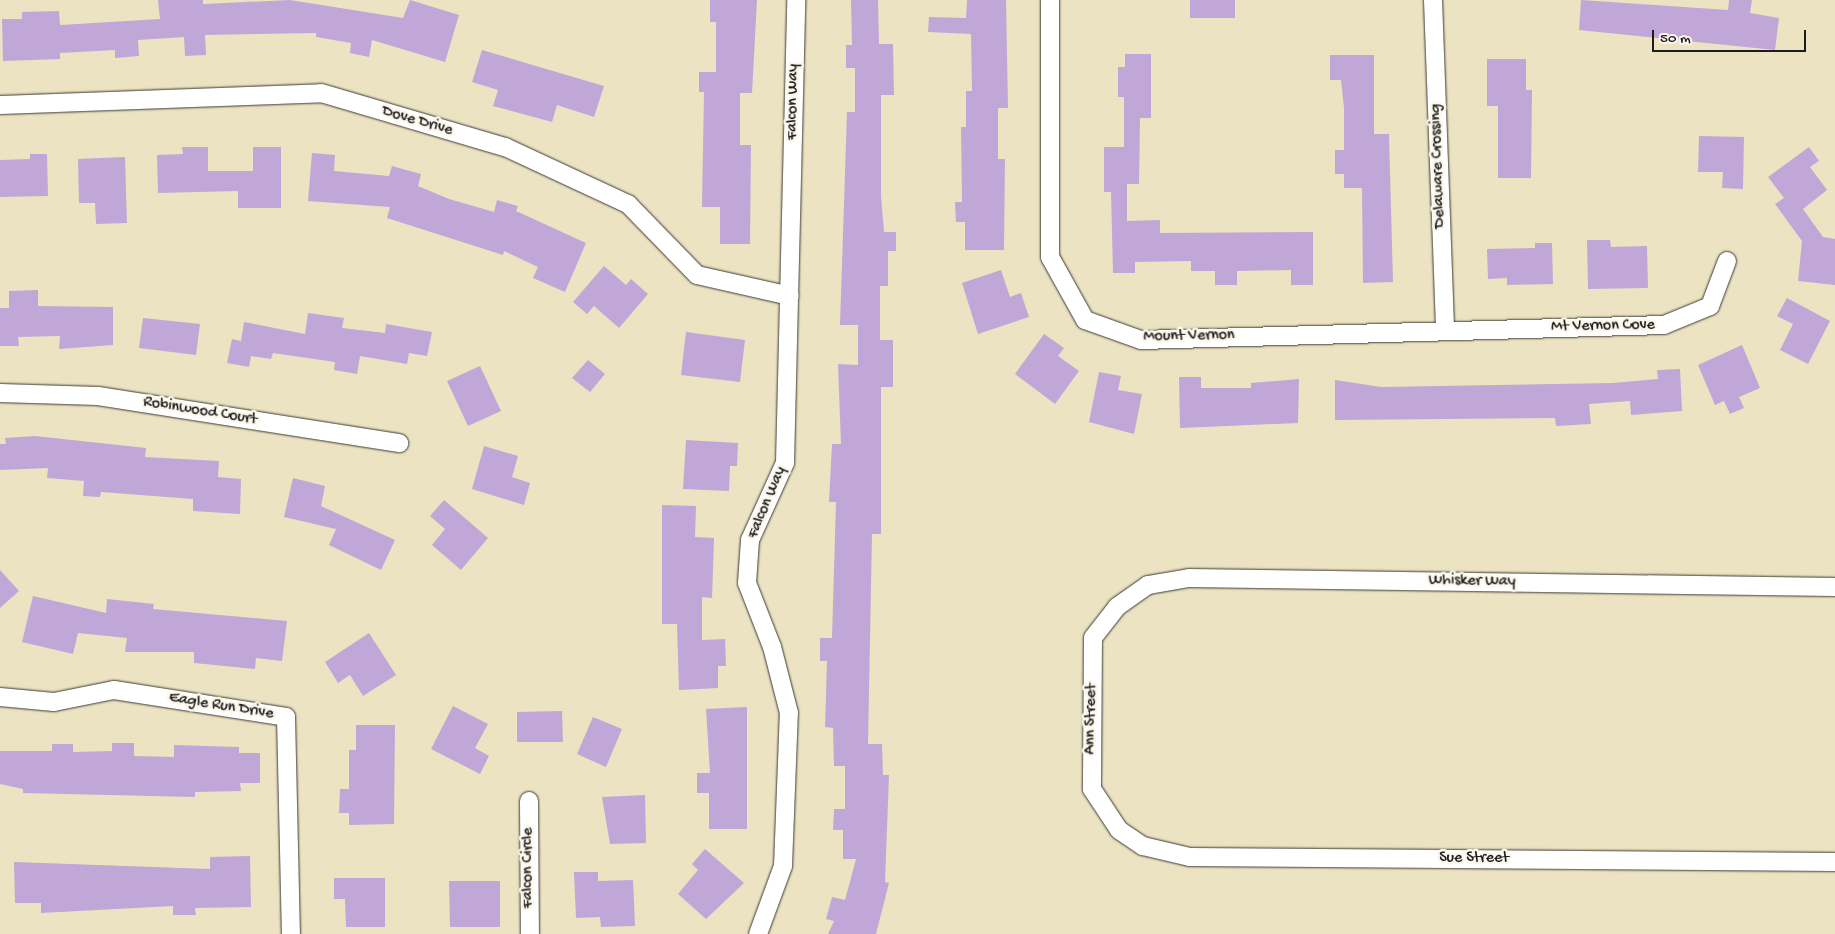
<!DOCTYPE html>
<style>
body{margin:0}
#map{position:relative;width:1835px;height:934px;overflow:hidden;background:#ece3c2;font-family:"Gochi Hand",sans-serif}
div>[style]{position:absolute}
.building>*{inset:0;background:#c0a7d7}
.roads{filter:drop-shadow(0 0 1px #3b3a35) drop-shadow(0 0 1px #3b3a35)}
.street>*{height:18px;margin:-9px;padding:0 9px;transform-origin:9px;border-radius:9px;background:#fff}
span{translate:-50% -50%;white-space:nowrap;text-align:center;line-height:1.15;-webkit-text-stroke:5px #fbf7ec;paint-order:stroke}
.street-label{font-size:16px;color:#1c1c1c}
.scale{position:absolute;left:1652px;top:30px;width:154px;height:22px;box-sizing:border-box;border:2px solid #1c1c1c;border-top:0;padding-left:6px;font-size:15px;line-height:18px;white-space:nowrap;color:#1c1c1c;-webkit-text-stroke:4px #fbf7ec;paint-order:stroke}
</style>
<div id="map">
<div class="building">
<div style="clip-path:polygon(158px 0,203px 0,203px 4px,290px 0,403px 18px,410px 0,459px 15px,445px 62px,372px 40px,369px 57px,350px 53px,351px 43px,316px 37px,316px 33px,205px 35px,206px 55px,185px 56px,184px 37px,138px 40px,139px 56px,115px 58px,115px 50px,60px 53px,60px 59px,3px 61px,2px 19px,22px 19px,22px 12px,59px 11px,60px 25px,160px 19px)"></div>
<div style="clip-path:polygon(710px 0,757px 0,752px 93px,740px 93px,740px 145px,751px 145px,750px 244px,720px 244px,720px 207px,702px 207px,704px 92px,699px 92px,699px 72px,716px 72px,716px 22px,710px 22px)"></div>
<div style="clip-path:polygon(851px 0,878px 0,879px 44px,893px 44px,894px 95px,881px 95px,881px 196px,884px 232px,896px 232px,896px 251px,888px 251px,888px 286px,880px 286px,880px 340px,893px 340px,893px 387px,881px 387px,881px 534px,872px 534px,868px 744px,882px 744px,883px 775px,889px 775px,885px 882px,889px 883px,876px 934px,828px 934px,834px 921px,826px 919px,832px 897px,845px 900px,856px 859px,843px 859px,843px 830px,833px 830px,834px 809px,845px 809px,845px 766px,834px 766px,833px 728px,825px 727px,827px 661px,820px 661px,820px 638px,832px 638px,836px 502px,829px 502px,832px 444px,841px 444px,838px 364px,858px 365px,858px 325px,840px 325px,847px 112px,855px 112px,855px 68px,846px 68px,846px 45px,852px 45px)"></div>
<div style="clip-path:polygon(967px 0,1006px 0,1008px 108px,998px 108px,998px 159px,1005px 159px,1004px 250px,965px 250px,965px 222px,956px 222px,955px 202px,962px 202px,961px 127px,966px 127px,966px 91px,972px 91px,971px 34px,928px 32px,929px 17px,966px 18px)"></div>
<div style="clip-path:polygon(1190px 0,1235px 0,1235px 18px,1190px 18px)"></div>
<div style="clip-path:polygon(1581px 0,1728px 10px,1729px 0,1752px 0,1750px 13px,1779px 18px,1775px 50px,1579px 30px)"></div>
<div style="clip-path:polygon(482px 50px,604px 86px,594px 117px,557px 105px,552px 122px,493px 106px,498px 90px,472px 82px)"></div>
<div style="clip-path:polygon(1125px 54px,1151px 54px,1151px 118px,1140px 118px,1139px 184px,1127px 184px,1127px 221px,1160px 220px,1160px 233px,1313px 232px,1313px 285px,1291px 285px,1291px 270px,1237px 271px,1237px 285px,1215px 285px,1215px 271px,1191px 271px,1191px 261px,1135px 262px,1135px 273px,1113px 273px,1111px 192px,1104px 192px,1104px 147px,1124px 147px,1124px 97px,1118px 97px,1118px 67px,1125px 67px)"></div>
<div style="clip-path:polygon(1330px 55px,1374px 55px,1374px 134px,1389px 134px,1393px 282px,1363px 283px,1362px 188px,1344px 188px,1344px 174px,1335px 174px,1335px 150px,1344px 150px,1344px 108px,1341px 80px,1330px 80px)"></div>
<div style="clip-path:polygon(1487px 59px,1526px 59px,1526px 90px,1532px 90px,1531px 178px,1498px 178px,1498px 106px,1487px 106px)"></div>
<div style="clip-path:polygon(1699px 136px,1744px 137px,1743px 189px,1722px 188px,1723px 172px,1698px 172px)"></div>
<div style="clip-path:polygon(182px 147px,208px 147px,208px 171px,253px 171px,253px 147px,281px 147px,281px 208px,238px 208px,238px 191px,158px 193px,157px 155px,183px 154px)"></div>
<div style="clip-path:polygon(1809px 147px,1819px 161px,1810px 167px,1827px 190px,1803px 209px,1823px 237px,1835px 239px,1835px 285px,1798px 281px,1802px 241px,1775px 204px,1784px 198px,1768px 177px)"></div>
<div style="clip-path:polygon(312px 153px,335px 155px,334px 171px,389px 176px,392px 166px,421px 174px,418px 186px,449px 199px,494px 212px,497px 200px,518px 206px,516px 211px,586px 243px,565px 292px,533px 278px,538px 267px,504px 251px,503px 255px,387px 218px,390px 207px,308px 201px)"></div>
<div style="clip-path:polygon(30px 154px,47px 154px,48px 196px,0 197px,0 160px,30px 159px)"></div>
<div style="clip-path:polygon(125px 157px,127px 223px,96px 224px,95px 203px,79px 203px,78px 159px)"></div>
<div style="clip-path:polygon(1587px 240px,1610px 240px,1611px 247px,1647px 246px,1648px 288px,1588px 289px)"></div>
<div style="clip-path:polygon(1535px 243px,1552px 243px,1553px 284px,1507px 285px,1507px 278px,1488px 279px,1487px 249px,1535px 248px)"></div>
<div style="clip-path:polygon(604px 266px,626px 285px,631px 279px,648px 294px,619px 328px,594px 306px,587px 314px,573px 302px)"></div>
<div style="clip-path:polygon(1001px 270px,1010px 297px,1021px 293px,1029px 317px,978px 334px,962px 283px)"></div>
<div style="clip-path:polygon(38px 290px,38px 306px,113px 307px,113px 345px,59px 349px,60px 336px,18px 337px,19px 346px,0 346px,0 308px,9px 308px,9px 291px)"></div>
<div style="clip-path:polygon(1787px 298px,1830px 321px,1808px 364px,1780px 350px,1793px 324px,1777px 316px)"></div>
<div style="clip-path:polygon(308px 313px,344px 318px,342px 328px,385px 333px,386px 324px,432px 332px,427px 356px,409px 353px,407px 364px,360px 356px,357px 374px,334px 370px,335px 362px,273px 353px,271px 359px,251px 356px,249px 367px,227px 363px,232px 339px,241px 341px,244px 322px,305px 334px)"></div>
<div style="clip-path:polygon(143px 318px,200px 324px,196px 355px,139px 348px)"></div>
<div style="clip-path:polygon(686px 332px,745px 340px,740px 382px,681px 375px)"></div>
<div style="clip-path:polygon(1044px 334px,1064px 348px,1058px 356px,1079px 371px,1055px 404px,1015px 374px)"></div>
<div style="clip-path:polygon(1742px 345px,1760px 388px,1739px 397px,1744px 408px,1730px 414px,1724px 401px,1715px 405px,1698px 365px)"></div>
<div style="clip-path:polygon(588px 360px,605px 374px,590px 392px,572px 378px)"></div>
<div style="clip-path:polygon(480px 366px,501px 411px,468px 426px,447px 381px)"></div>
<div style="clip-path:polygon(1680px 369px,1682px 411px,1631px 415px,1630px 401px,1589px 404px,1591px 424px,1556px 426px,1555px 418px,1335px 420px,1335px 380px,1381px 387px,1613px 383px,1658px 379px,1657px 370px)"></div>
<div style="clip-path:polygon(1099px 372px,1121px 376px,1118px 390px,1142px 394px,1134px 434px,1089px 422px)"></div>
<div style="clip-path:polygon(1179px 377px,1201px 377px,1201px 388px,1251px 388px,1251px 383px,1299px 379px,1298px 423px,1180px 428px)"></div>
<div style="clip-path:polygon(35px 436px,146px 448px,145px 457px,219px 461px,218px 477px,241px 479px,240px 514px,193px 511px,193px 499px,101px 492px,100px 497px,83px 496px,84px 481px,47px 478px,48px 468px,0 470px,0 444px,6px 444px,5px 438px)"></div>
<div style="clip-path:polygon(686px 440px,738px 443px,737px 466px,730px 466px,729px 491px,683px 489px)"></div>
<div style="clip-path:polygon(484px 446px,518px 456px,512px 477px,530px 483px,524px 505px,472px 489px)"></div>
<div style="clip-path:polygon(293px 478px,325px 486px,321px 506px,395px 540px,381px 570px,329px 545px,336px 529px,284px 517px)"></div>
<div style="clip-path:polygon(444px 500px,488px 538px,461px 570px,432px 545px,445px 529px,430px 516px)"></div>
<div style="clip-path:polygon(662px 505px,696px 506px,695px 537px,714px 538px,712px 598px,702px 597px,702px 640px,725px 639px,726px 666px,718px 666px,718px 688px,679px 690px,677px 624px,662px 624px)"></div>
<div style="clip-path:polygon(0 570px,19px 591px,0 608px)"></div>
<div style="clip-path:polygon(33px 596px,106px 613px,107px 599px,154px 604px,153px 609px,287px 621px,282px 661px,256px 658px,255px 669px,194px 663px,194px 652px,125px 652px,127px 638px,78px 633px,73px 654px,22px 642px)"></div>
<div style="clip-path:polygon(369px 633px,396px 675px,363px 696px,350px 675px,338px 683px,325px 662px)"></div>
<div style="clip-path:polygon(453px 706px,488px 724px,475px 748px,489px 756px,480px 774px,431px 749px)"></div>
<div style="clip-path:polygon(747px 707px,747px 829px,709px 829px,709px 793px,697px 793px,697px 773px,710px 773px,706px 709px)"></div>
<div style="clip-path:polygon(562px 711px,563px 742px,517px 742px,517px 712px)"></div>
<div style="clip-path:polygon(593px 717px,622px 729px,606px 767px,577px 754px)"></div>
<div style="clip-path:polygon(356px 725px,395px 725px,394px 824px,349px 825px,349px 813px,339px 813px,340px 789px,349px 789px,349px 750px,356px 750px)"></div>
<div style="clip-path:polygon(112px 743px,134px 743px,134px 756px,174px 757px,174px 745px,239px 747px,239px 753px,260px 753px,260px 783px,240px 783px,241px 791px,195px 792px,195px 797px,23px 793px,23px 789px,0 784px,0 751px,52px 751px,52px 744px,73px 744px,73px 752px,112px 751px)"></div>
<div style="clip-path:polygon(645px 795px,646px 843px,610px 844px,602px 797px)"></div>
<div style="clip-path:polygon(705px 849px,744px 883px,706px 919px,678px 894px,698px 870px,692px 864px)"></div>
<div style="clip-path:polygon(250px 856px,251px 907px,195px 908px,196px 915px,173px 915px,173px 906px,41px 913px,41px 903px,15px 903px,14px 862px,210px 869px,210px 857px)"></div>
<div style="clip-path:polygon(574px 872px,598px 872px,598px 881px,633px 880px,635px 926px,601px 927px,600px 917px,576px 918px)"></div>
<div style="clip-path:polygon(334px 878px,385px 878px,385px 927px,346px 927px,345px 899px,334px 899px)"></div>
<div style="clip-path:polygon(449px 881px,500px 881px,500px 927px,450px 927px)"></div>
</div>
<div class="roads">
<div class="street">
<div style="left:1050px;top:0;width:257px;rotate:90deg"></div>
<div style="left:1050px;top:257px;width:72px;rotate:60.9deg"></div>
<div style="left:1085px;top:320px;width:59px;rotate:19.7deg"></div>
<div style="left:1141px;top:340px;width:523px;rotate:-1.64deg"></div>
<div style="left:1664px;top:325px;width:50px;rotate:-22.4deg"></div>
<div style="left:1710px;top:306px;width:48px;rotate:-69.3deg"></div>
<div style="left:1433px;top:0;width:331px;rotate:87.9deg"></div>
<div style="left:0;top:105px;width:321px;rotate:-2.1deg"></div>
<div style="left:321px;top:93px;width:192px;rotate:16.4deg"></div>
<div style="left:505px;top:147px;width:136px;rotate:24.9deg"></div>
<div style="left:628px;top:204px;width:99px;rotate:45.8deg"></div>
<div style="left:697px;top:275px;width:95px;rotate:12.7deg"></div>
<div style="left:0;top:393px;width:98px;rotate:1.8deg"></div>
<div style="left:98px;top:396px;width:305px;rotate:8.9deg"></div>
<div style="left:1835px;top:587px;width:646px;rotate:-179.2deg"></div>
<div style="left:1189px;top:578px;width:42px;rotate:170.3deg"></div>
<div style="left:1148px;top:585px;width:38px;rotate:145deg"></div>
<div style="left:1117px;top:607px;width:39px;rotate:128deg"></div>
<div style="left:1093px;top:638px;width:151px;rotate:90.4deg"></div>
<div style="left:1092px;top:789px;width:49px;rotate:56.6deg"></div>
<div style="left:1119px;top:830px;width:29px;rotate:34deg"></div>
<div style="left:1143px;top:846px;width:48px;rotate:13.2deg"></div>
<div style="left:1190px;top:857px;width:645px;rotate:0.44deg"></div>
<div style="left:0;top:697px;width:54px;rotate:5.3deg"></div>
<div style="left:54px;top:702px;width:61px;rotate:-11.3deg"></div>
<div style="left:114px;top:690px;width:174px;rotate:8.9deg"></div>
<div style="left:286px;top:717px;width:217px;rotate:88.7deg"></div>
<div style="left:529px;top:801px;width:133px;rotate:89.6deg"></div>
<div style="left:758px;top:934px;width:72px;rotate:-69.8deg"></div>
<div style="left:783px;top:866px;width:153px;rotate:-87.8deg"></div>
<div style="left:789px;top:713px;width:68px;rotate:-104.4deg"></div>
<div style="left:772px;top:647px;width:69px;rotate:-111.3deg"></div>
<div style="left:747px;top:583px;width:43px;rotate:-86deg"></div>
<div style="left:750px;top:540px;width:85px;rotate:-65.6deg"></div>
<div style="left:785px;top:463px;width:463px;rotate:-88.6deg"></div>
</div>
</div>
<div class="street-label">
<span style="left:794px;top:102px;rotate:-89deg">Falcon Way</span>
<span style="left:417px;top:122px;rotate:16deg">Dove Drive</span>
<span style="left:1439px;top:166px;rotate:-92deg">Delaware Crossing</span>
<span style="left:1603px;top:327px;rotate:-1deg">Mt Vernon Cove</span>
<span style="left:1189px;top:337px;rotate:-1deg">Mount Vernon</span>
<span style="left:200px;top:412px;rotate:9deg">Robinwood Court</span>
<span style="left:768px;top:503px;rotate:-67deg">Falcon Way</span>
<span style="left:1472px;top:582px;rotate:1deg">Whisker Way</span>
<span style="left:221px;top:707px;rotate:9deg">Eagle Run Drive</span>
<span style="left:1092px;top:719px;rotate:-89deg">Ann Street</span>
<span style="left:1474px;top:859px">Sue Street</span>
<span style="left:529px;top:868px;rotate:-90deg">Falcon Circle</span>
</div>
<div class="scale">50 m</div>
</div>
